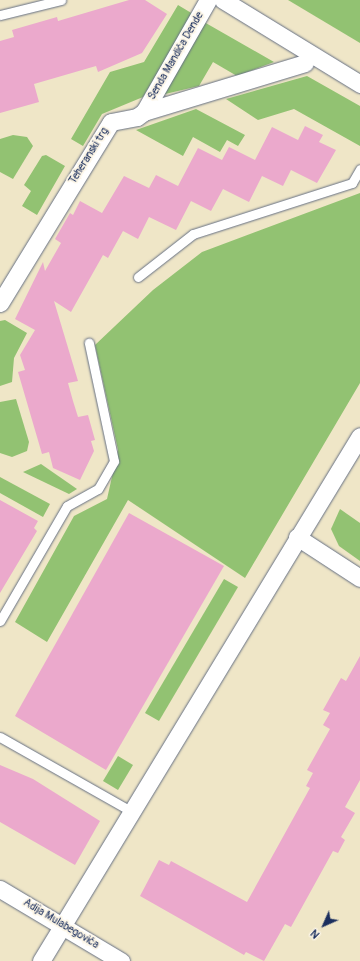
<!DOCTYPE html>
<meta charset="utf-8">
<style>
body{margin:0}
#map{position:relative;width:360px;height:961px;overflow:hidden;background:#efe6c7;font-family:Pangolin,sans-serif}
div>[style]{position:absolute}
.green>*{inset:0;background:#92c272}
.building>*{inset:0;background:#eba9cc}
.roads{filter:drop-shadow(0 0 1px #656f83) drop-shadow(0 0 1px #656f83)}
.lane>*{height:9px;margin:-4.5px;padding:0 4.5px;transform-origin:4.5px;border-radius:4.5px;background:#fff}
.street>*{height:17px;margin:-8.5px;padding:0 8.5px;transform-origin:8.5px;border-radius:8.5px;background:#fff}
span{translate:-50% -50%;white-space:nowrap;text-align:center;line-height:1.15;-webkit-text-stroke:3.5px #fcf5e5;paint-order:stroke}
.street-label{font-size:11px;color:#1b2f5e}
.north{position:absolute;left:304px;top:905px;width:40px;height:40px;-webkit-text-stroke:3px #fcf5e5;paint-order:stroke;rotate:225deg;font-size:11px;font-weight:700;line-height:16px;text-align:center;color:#1b2f5e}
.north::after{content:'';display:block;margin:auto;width:14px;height:18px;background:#1b2f5e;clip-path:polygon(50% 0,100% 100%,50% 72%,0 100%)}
</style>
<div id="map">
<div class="green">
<div style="clip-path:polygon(288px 0,360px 0,360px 43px)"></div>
<div style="clip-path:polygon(178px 5px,193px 14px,143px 97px,102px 114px,83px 146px,71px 139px,110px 72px,144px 62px)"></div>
<div style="clip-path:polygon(204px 22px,274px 62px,237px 76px,213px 62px,199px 86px,161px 95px)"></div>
<div style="clip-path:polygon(307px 76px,360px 106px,360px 146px,294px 109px,258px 120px,226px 99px)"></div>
<div style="clip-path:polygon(196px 109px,245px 135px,238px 146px,227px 140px,220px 152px,193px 137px,183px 156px,136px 130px)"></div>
<div style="clip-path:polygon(13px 135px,27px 137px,33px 146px,13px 179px,0 172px,0 139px)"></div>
<div style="clip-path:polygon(46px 155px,65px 166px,37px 215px,22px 206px,31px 191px,24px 185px,42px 156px)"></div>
<div style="clip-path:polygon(360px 193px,360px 383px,245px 578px,128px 500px,47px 642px,15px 622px,74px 516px,107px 499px,118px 450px,95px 345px,153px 290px,202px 252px)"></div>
<div style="clip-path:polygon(5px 320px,27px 333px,14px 358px,12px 382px,0 386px,0 321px)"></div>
<div style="clip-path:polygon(16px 399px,29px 442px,27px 451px,12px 457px,0 453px,0 402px)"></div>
<div style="clip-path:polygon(41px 464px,77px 489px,69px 494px,23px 472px)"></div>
<div style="clip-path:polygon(0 477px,50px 504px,43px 517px,0 493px)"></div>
<div style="clip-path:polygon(340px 509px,360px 523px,360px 561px,339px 546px,331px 529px)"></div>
<div style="clip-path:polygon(224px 579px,238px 587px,159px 721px,145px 713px)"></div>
<div style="clip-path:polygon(118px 756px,133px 765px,118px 790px,103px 781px)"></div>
</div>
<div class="building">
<div style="clip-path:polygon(129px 0,145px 0,167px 14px,142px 53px,98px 72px,96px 66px,34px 84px,39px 102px,0 113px,0 41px,14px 37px,12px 30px,57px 17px,58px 21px)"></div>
<div style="clip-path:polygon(305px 126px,323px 135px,319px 142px,336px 150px,317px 183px,291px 170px,283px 186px,262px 176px,249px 202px,223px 189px,211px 211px,191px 201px,176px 230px,149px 217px,138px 239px,123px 231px,108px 258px,103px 255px,71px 312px,54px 301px,78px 381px,68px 383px,73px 401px,78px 417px,88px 415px,95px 440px,91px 441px,94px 451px,80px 480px,53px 468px,49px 452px,42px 454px,18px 372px,25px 370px,20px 355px,35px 330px,15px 319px,43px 262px,45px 271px,61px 243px,55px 239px,70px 213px,73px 215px,80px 201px,102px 213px,124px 176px,149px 188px,156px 175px,178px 186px,198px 148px,222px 160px,229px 147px,255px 160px,272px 127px,298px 140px)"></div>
<div style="clip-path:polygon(0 500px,38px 521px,34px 528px,37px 531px,0 593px)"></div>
<div style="clip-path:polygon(129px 513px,224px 566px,106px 770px,15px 716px)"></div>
<div style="clip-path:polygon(360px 656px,360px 780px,345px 807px,355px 813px,341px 837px,345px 840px,338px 853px,333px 851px,291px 927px,285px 924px,264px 961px,246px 952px,244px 955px,140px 896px,159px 860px,169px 865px,171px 861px,247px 902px,310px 788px,306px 786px,313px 773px,307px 770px,330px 729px,323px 725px,330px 713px,323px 710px,341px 678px,346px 681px)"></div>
<div style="clip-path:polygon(0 765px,33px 779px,100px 821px,75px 865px,0 822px)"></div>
</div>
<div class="roads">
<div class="lane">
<div style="left:0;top:15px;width:63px;rotate:-13.8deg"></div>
<div style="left:138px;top:277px;width:70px;rotate:-38deg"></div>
<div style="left:193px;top:234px;width:167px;rotate:-17.8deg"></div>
<div style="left:352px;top:183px;width:16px;rotate:-60deg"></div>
<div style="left:0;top:621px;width:133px;rotate:-59.8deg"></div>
<div style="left:67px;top:506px;width:35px;rotate:-29deg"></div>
<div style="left:98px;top:489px;width:32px;rotate:-60deg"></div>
<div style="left:114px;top:461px;width:121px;rotate:-102deg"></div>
<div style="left:0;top:737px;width:150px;rotate:29.5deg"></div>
</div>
<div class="street">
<div style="left:223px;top:0;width:161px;rotate:31.5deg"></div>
<div style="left:144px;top:112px;width:129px;rotate:-60.3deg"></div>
<div style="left:0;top:303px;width:212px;rotate:-58.5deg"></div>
<div style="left:111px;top:122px;width:26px;rotate:-11deg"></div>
<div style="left:137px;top:117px;width:9px;rotate:-36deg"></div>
<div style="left:144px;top:112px;width:168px;rotate:-16.9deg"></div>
<div style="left:297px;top:537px;width:75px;rotate:33.1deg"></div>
<div style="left:0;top:889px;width:141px;rotate:30.8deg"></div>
<div style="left:41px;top:961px;width:614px;rotate:-58.72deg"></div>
</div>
</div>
<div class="street-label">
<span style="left:176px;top:56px;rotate:-60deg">Senda Mandića Dende</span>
<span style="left:89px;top:156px;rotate:-58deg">Teheranski trg</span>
<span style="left:61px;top:924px;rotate:31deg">Adija Mulabegovića</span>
</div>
<div class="north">N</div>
</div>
